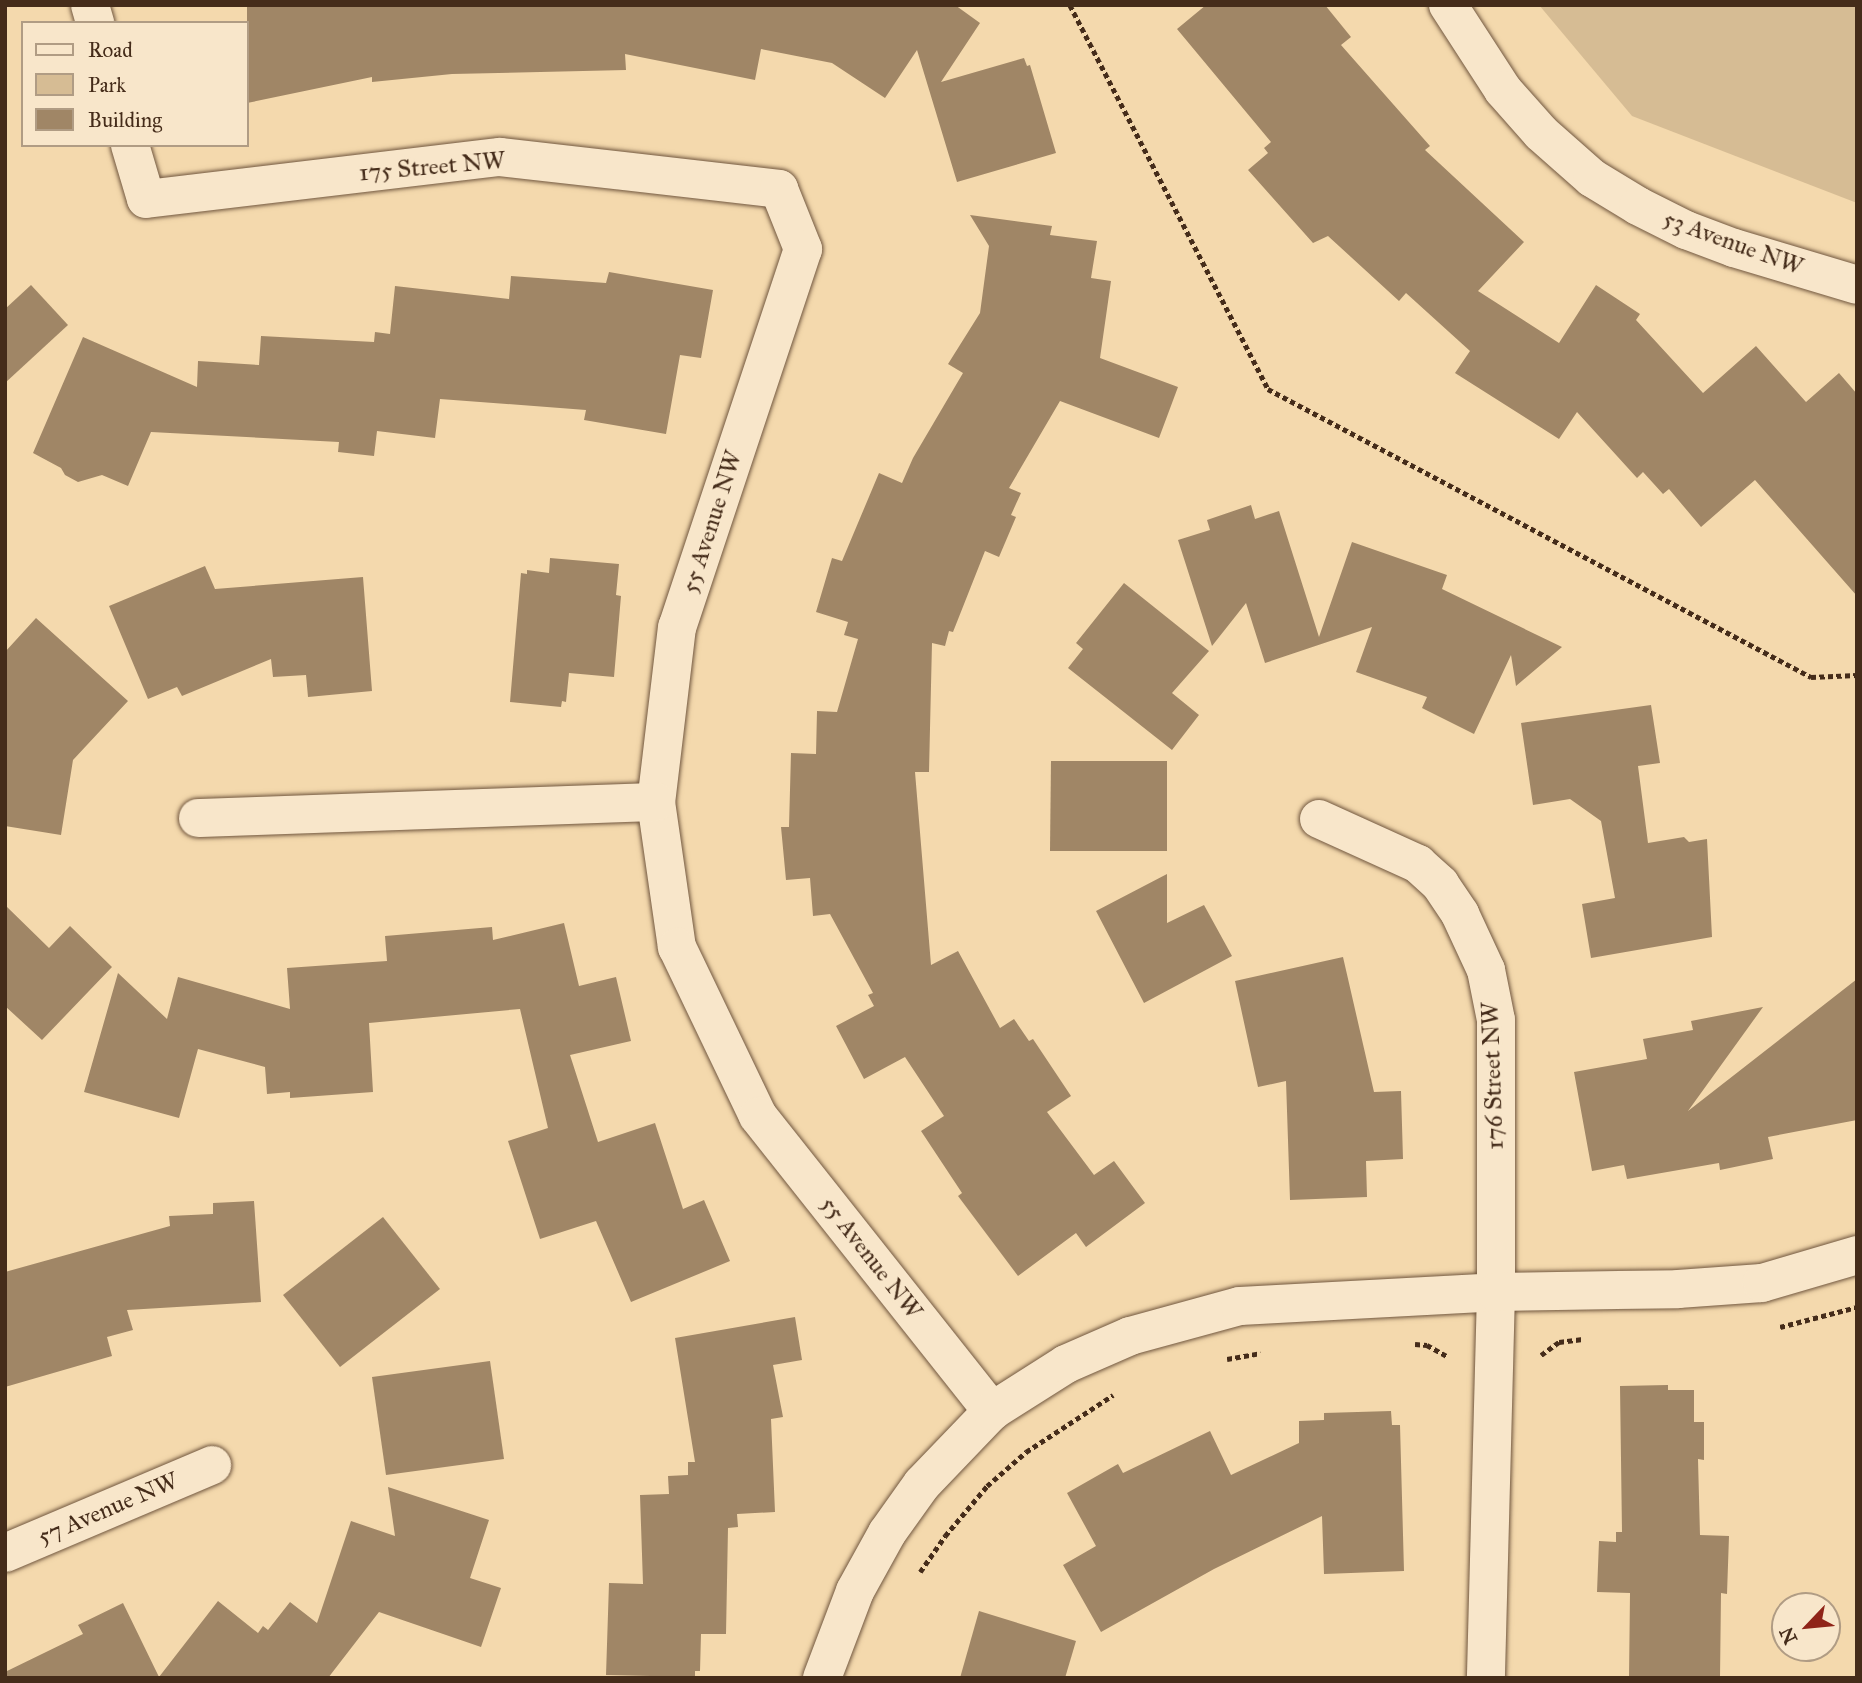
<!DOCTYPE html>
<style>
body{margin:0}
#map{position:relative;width:1862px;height:1683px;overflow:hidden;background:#f4d9ad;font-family:"IM FELL Great Primer",serif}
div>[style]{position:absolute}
.green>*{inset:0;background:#d6bc94}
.building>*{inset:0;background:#a08666}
.path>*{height:4.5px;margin-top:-2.25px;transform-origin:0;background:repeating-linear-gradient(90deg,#452c1a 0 5px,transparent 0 8.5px)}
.roads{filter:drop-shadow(0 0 2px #71573f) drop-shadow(0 0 2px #71573f)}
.minor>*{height:38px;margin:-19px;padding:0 19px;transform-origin:19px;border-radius:19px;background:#f8e6ca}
span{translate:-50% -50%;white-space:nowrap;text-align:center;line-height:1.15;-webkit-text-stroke:5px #f8e6ca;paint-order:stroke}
.street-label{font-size:24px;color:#452c1a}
.frame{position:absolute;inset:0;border:7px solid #452c1a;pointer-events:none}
.legend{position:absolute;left:21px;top:21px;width:228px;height:126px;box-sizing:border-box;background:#f8e6ca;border:2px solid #b09c84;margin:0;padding:9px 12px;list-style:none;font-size:21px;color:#452c1a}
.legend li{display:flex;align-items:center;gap:14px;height:35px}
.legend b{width:35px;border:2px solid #b09c84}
.north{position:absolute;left:1771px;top:1592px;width:70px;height:70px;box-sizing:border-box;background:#f8e6ca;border:2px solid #b09c84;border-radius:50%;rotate:244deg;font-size:19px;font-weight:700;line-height:28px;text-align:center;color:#452c1a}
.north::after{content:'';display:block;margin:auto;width:24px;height:32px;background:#8f2418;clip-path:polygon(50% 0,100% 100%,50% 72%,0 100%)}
</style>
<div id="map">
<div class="green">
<div style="clip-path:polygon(1539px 5px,1857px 5px,1857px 203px,1632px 116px)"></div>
</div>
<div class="building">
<div style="clip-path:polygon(247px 5px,955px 5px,980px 23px,941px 82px,1024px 58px,1027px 66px,1030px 65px,1056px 153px,957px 182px,917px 50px,885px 98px,832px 63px,761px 49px,755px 80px,625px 54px,626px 70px,452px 74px,372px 82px,372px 77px,247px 103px)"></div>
<div style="clip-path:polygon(1206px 5px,1325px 5px,1351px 37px,1341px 45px,1430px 146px,1425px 150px,1524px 242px,1478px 291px,1559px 343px,1596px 285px,1640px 314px,1636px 320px,1703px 393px,1756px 346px,1806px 402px,1839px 373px,1857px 394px,1857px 596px,1755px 480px,1701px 527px,1669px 489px,1663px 494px,1643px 472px,1637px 478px,1577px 412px,1559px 439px,1455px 373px,1470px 351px,1406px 293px,1399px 301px,1328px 236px,1313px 243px,1248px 170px,1268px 153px,1264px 148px,1271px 142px,1177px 29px)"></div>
<div style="clip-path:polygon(970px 215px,1052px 226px,1050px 235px,1097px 241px,1091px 278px,1111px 281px,1100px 358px,1178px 387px,1159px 438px,1060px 401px,1009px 488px,1021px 493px,1011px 515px,1016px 517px,999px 557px,985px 551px,953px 632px,949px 631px,945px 646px,932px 643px,929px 772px,915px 772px,931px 965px,958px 951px,1000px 1028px,1014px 1019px,1029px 1041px,1033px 1039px,1071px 1096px,1047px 1112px,1094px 1175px,1114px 1161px,1145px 1203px,1086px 1247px,1076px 1233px,1018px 1276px,958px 1196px,962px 1193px,921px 1131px,944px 1116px,905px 1057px,864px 1079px,836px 1026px,874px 1006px,868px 995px,873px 993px,830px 914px,813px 916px,810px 878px,786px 880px,781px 827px,789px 827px,791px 753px,816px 754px,817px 711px,837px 712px,858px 639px,844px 635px,848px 622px,816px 612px,832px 558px,842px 561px,879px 473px,902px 483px,913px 458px,963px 373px,948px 364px,980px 313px,989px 246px)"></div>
<div style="clip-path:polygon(609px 272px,713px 290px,701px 358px,680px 355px,666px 434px,584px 420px,586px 410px,440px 399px,435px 438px,377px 431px,374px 456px,338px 452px,339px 442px,151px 432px,128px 486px,102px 475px,78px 482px,65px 475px,61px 468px,33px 453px,83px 337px,197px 387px,198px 361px,259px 365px,261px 336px,374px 342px,375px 332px,390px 334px,395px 286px,509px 299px,511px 276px,606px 283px)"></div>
<div style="clip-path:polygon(31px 285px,68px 325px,5px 383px,5px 309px)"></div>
<div style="clip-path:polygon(1251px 505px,1255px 519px,1279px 511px,1319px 637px,1352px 542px,1447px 575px,1442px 589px,1562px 647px,1516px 686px,1511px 655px,1474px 734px,1422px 708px,1427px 697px,1356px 672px,1372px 627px,1265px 663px,1246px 603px,1212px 646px,1178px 540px,1210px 530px,1207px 520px)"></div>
<div style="clip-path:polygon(550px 558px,619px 564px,616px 595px,621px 596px,614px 677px,569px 673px,566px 702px,562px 701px,561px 707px,510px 702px,521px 573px,527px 574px,527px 570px,549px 573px)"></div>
<div style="clip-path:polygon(205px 566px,215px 589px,363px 577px,372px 691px,308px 697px,306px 675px,273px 677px,271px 659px,182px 696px,177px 687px,148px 699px,109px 606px)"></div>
<div style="clip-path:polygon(1124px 583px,1209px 651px,1172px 693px,1199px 715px,1172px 750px,1068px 668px,1083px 649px,1076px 643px)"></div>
<div style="clip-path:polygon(36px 618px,128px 701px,73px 760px,61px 835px,5px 826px,5px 652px)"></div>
<div style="clip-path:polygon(1651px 705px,1660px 763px,1638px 766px,1648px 843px,1684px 837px,1689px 842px,1707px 839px,1712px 937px,1591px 958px,1582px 904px,1615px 898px,1601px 821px,1570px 799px,1533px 805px,1521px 723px)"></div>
<div style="clip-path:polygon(1051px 761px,1167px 761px,1167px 851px,1050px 851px)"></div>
<div style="clip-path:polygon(1167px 874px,1167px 923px,1204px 905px,1232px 956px,1144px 1003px,1096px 911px)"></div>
<div style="clip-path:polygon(5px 905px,49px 948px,70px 926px,112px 967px,42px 1040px,5px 1006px)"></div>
<div style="clip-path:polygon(564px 923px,579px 986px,616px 977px,631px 1041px,570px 1055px,598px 1142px,655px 1123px,683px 1209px,704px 1200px,730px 1261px,631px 1302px,596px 1221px,540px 1239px,508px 1141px,548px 1128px,520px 1009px,369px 1023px,373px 1092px,290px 1098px,290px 1092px,267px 1094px,265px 1067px,198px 1049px,179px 1118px,84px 1092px,118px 973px,167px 1019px,178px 977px,290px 1009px,287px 968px,387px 961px,385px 936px,492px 927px,493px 940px)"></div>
<div style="clip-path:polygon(1343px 957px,1374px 1092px,1401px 1091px,1403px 1159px,1366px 1161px,1367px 1197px,1290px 1200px,1286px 1081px,1258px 1087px,1235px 981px)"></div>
<div style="clip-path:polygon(1857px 979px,1857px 1120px,1768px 1137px,1773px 1159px,1720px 1170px,1719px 1163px,1627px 1179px,1624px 1165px,1592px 1171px,1574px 1072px,1647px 1059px,1643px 1039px,1693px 1030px,1691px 1021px,1763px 1007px,1688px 1111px)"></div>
<div style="clip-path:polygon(254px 1201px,261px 1302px,127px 1310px,133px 1330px,107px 1337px,112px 1356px,5px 1387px,5px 1272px,170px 1226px,169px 1216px,213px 1214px,213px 1203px)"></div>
<div style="clip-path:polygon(383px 1217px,440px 1289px,340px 1367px,283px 1295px)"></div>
<div style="clip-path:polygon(795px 1317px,802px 1360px,773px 1365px,783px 1417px,771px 1419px,775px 1512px,737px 1514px,738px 1527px,728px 1528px,726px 1634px,701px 1634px,700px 1671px,695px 1671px,695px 1677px,606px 1675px,609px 1583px,643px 1584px,640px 1495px,669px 1494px,668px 1476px,688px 1475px,688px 1462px,695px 1462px,675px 1338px)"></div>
<div style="clip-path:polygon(490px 1361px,504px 1459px,386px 1475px,372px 1377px)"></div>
<div style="clip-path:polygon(1668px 1385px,1668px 1390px,1694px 1390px,1694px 1422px,1704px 1422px,1704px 1460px,1698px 1459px,1700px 1535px,1729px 1536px,1727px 1594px,1721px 1593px,1720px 1678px,1629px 1678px,1630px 1593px,1597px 1592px,1599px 1541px,1616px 1542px,1616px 1532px,1622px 1532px,1620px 1386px)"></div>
<div style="clip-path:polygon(1391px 1411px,1392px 1425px,1400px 1425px,1404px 1571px,1324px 1574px,1322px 1516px,1214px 1569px,1101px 1632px,1063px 1565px,1096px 1546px,1067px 1493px,1118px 1464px,1123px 1473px,1210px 1431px,1231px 1475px,1299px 1443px,1299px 1421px,1324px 1420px,1324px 1413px)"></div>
<div style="clip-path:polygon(388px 1487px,489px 1520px,470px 1578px,501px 1588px,481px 1647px,379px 1612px,328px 1678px,5px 1678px,5px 1672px,83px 1634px,78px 1625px,123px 1603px,159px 1677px,218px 1601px,258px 1633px,263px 1626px,268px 1630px,290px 1602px,317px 1623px,351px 1521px,395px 1536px)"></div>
<div style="clip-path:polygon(979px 1611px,1076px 1641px,1065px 1678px,960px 1678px)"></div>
</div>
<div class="path">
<div style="left:1070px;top:5px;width:432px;rotate:62.7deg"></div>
<div style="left:1268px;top:389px;width:615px;rotate:27.94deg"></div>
<div style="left:1811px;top:677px;width:46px;rotate:-2.5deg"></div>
<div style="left:1780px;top:1327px;width:80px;rotate:-14.6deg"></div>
<div style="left:1415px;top:1344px;width:12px;rotate:5deg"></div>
<div style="left:1427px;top:1345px;width:25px;rotate:29deg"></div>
<div style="left:1541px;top:1355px;width:22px;rotate:-36deg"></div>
<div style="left:1559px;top:1342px;width:24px;rotate:-7deg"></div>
<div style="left:1227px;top:1359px;width:34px;rotate:-10deg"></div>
<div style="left:920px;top:1572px;width:44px;rotate:-55.2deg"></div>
<div style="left:945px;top:1536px;width:65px;rotate:-50deg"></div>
<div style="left:987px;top:1486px;width:52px;rotate:-41.1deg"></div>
<div style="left:1026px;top:1452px;width:104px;rotate:-33.2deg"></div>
</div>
<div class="roads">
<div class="minor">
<div style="left:90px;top:5px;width:19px;rotate:74deg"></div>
<div style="left:1448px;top:5px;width:101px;rotate:57.1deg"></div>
<div style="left:1503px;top:90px;width:57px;rotate:48.5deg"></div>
<div style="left:1541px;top:133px;width:68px;rotate:41.4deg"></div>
<div style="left:1592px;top:178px;width:54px;rotate:31.3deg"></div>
<div style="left:1638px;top:206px;width:54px;rotate:26.6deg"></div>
<div style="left:1686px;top:230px;width:51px;rotate:20.6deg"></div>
<div style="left:1734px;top:248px;width:128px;rotate:16.7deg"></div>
<div style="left:130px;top:145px;width:56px;rotate:73.5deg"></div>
<div style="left:146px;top:199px;width:356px;rotate:-6.8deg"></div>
<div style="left:500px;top:157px;width:281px;rotate:6.5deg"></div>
<div style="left:779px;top:189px;width:65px;rotate:68.2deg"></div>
<div style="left:803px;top:249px;width:398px;rotate:108.4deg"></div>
<div style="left:677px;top:627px;width:176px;rotate:96.8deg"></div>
<div style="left:656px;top:802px;width:147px;rotate:81.8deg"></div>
<div style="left:677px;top:947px;width:187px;rotate:64.4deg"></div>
<div style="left:758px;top:1116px;width:377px;rotate:51.6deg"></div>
<div style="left:198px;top:818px;width:458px;rotate:-2deg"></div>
<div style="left:1319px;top:819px;width:109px;rotate:24.4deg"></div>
<div style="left:1418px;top:864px;width:30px;rotate:42deg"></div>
<div style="left:1440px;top:884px;width:36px;rotate:56deg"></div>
<div style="left:1460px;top:914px;width:62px;rotate:65.1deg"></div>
<div style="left:1486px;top:970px;width:51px;rotate:78.7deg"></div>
<div style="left:1496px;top:1020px;width:272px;rotate:90deg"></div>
<div style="left:1496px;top:1292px;width:386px;rotate:91.5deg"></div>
<div style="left:5px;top:1553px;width:225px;rotate:-23deg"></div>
<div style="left:822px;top:1678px;width:93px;rotate:-69.2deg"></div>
<div style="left:855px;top:1591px;width:66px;rotate:-61.1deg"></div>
<div style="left:887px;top:1533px;width:60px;rotate:-54.5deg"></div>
<div style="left:922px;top:1484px;width:101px;rotate:-46.2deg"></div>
<div style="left:992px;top:1411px;width:88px;rotate:-32.4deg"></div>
<div style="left:1066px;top:1364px;width:70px;rotate:-23.6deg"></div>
<div style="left:1130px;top:1336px;width:114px;rotate:-15.3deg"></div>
<div style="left:1240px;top:1306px;width:256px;rotate:-3.1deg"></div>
<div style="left:1496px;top:1292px;width:182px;rotate:-0.9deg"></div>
<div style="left:1678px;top:1289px;width:84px;rotate:-4.1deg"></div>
<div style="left:1762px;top:1283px;width:99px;rotate:-16.4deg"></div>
</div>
</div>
<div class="street-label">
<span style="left:432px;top:167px;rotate:-5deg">175 Street NW</span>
<span style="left:1733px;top:243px;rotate:20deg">53 Avenue NW</span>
<span style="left:712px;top:522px;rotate:-72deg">55 Avenue NW</span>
<span style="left:1493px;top:1076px;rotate:-92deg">176 Street NW</span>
<span style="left:871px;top:1258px;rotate:52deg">55 Avenue NW</span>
<span style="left:108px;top:1509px;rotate:-23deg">57 Avenue NW</span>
</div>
<div class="frame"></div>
<ul class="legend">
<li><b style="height:9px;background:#f8e6ca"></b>Road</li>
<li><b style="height:19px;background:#d6bc94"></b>Park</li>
<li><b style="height:19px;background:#a08666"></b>Building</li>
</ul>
<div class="north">N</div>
</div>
